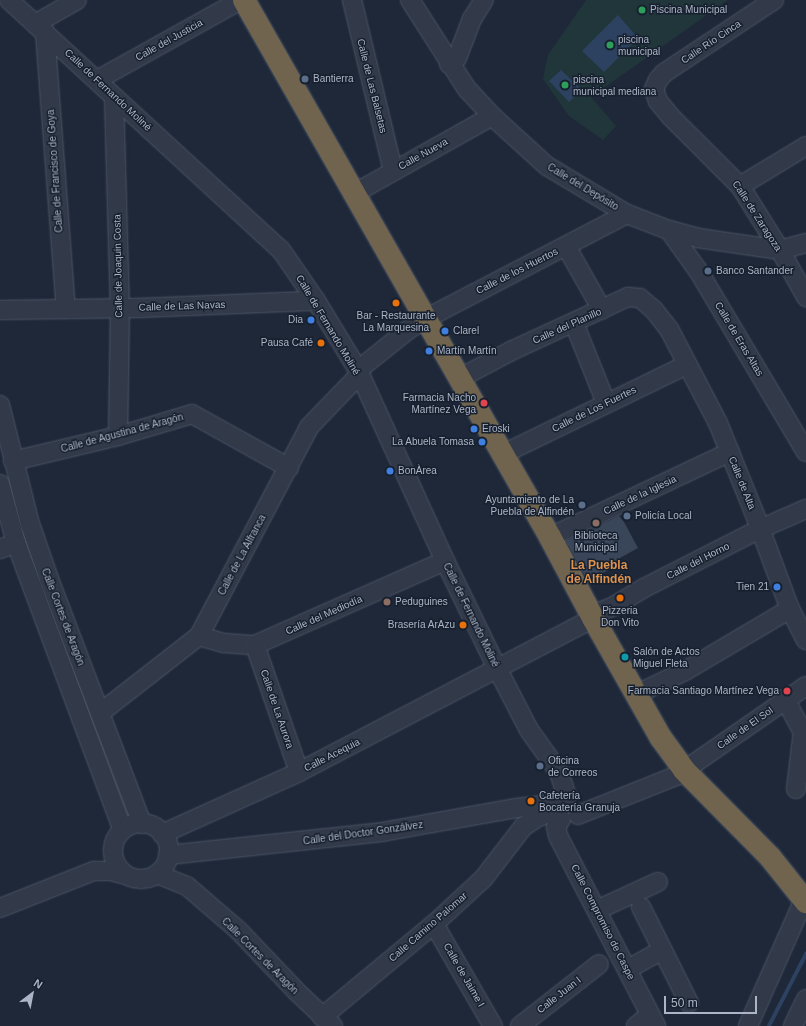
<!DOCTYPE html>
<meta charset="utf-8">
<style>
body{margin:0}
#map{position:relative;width:806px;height:1026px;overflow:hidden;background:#1e2839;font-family:Arial,sans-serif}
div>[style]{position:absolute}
.green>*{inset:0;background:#20363a}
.water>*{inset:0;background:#2d4160}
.stream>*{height:3.5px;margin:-1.75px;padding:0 1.75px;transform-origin:1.75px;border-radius:1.75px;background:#2d4160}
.building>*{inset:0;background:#39465a}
.roads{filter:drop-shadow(0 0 1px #4c5565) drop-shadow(0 0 1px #4c5565)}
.minor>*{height:18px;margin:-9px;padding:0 9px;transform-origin:9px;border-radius:9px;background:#323a4a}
.minor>.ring{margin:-9px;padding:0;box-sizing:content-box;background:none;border:18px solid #323a4a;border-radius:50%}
.highway>*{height:22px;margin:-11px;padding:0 11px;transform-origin:11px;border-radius:11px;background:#71644e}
.dots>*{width:11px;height:11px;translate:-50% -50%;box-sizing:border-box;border:2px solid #17202e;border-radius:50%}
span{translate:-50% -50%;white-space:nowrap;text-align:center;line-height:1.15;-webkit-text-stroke:3px #17202e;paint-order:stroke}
.poi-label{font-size:10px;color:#acb5c7}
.left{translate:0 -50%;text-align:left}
.right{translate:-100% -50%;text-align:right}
.street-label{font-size:10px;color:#acb5c7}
.quarter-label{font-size:12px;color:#de934f;font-weight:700}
.north{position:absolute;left:12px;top:974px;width:40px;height:40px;-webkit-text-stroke:3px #17202e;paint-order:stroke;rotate:32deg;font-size:11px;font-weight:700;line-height:16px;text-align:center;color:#acb5c7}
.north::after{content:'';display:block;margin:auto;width:14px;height:18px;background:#acb5c7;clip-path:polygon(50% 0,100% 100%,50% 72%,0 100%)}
.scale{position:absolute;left:664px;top:996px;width:93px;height:18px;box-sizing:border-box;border:2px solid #acb5c7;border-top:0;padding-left:5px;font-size:12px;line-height:14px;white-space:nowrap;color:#acb5c7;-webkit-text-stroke:3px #17202e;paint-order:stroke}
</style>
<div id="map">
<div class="green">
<div style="clip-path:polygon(586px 0,728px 0,591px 97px,616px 126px,603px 140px,569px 116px,543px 79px,548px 55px)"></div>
</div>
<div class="water">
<div style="clip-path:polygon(618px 15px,638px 38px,604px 72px,582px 51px)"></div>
<div style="clip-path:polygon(561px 70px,582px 90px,569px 102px,549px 81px)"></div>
</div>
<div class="stream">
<div style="left:769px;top:1026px;width:81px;rotate:-62.8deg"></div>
</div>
<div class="building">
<div style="clip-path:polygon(619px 516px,624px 522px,638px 548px,620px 558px,622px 562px,598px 576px,599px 578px,590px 585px,566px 541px)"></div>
</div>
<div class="roads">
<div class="minor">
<div style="left:9px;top:0;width:369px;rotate:42.6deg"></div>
<div style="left:281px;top:250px;width:62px;rotate:55.5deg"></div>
<div style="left:316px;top:301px;width:81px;rotate:58.7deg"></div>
<div style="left:358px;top:370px;width:210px;rotate:65.5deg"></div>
<div style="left:445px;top:561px;width:119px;rotate:64.1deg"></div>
<div style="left:497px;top:668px;width:70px;rotate:62.7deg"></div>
<div style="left:529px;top:730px;width:52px;rotate:54.5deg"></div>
<div style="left:559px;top:772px;width:26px;rotate:72deg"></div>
<div style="left:352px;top:0;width:176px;rotate:76.5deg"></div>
<div style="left:410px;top:0;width:106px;rotate:57.4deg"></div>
<div style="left:467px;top:89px;width:37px;rotate:47deg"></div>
<div style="left:492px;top:116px;width:74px;rotate:42.3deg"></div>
<div style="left:547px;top:166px;width:93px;rotate:31deg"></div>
<div style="left:627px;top:214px;width:45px;rotate:20.9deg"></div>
<div style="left:669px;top:230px;width:30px;rotate:15deg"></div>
<div style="left:698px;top:238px;width:83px;rotate:8.3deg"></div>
<div style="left:780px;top:250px;width:27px;rotate:-15deg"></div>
<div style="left:774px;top:0;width:132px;rotate:146.4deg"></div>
<div style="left:664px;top:73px;width:9px;rotate:131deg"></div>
<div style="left:658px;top:80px;width:10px;rotate:114deg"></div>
<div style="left:654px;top:89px;width:13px;rotate:72deg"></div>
<div style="left:658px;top:101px;width:21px;rotate:51deg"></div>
<div style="left:671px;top:117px;width:98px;rotate:45deg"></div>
<div style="left:740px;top:186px;width:75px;rotate:58deg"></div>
<div style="left:780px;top:250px;width:54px;rotate:61deg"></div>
<div style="left:35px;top:24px;width:48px;rotate:-29.7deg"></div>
<div style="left:45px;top:32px;width:278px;rotate:85.7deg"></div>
<div style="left:449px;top:64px;width:10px;rotate:-37deg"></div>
<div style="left:457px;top:58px;width:42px;rotate:-69deg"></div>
<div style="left:472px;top:19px;width:22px;rotate:-58deg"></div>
<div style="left:97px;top:80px;width:165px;rotate:-29.1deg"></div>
<div style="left:114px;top:97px;width:211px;rotate:88.4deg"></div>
<div style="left:120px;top:308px;width:128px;rotate:90.9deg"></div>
<div style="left:740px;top:186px;width:77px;rotate:-31.2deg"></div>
<div style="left:355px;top:193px;width:157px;rotate:-29.3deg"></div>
<div style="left:669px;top:230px;width:52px;rotate:54.5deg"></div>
<div style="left:699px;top:272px;width:209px;rotate:59.3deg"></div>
<div style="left:566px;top:246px;width:73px;rotate:60.6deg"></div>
<div style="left:0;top:310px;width:138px;rotate:-0.8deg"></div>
<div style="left:138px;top:308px;width:178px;rotate:-2.3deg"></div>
<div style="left:574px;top:323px;width:86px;rotate:68.2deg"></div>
<div style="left:358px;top:370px;width:64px;rotate:-38.7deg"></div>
<div style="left:408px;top:330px;width:20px;rotate:-33deg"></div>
<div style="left:425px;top:319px;width:228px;rotate:-27.5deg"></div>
<div style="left:457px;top:374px;width:6px;rotate:31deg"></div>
<div style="left:462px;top:377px;width:55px;rotate:-28deg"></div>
<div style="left:511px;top:351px;width:129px;rotate:-24.8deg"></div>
<div style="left:628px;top:297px;width:12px;rotate:5deg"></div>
<div style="left:640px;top:298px;width:18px;rotate:41deg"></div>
<div style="left:654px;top:310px;width:24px;rotate:52deg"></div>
<div style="left:669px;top:329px;width:106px;rotate:62.5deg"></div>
<div style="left:718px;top:423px;width:105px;rotate:68.1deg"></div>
<div style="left:757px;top:520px;width:95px;rotate:69.7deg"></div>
<div style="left:790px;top:609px;width:35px;rotate:63deg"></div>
<div style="left:0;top:405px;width:123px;rotate:75.9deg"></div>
<div style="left:30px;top:524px;width:58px;rotate:70.9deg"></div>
<div style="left:49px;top:579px;width:262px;rotate:69.2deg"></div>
<div style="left:503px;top:454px;width:203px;rotate:-25.9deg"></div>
<div style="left:13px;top:461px;width:108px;rotate:-13.4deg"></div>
<div style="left:118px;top:436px;width:77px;rotate:-16.6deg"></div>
<div style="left:192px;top:414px;width:111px;rotate:29.1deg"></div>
<div style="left:0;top:484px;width:61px;rotate:74.8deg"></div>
<div style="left:16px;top:543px;width:306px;rotate:69.6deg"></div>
<div style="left:550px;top:537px;width:199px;rotate:-25.3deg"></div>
<div style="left:0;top:549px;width:17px;rotate:-21deg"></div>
<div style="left:199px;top:636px;width:26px;rotate:16deg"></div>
<div style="left:224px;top:643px;width:31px;rotate:4deg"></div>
<div style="left:255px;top:645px;width:208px;rotate:-23.9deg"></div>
<div style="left:255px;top:645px;width:134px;rotate:70.9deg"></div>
<div style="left:635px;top:695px;width:55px;rotate:-25.6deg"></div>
<div style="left:685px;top:671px;width:122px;rotate:-30.6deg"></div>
<div style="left:785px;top:699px;width:44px;rotate:61.7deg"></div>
<div style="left:100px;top:713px;width:125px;rotate:-37.9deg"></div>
<div style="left:199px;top:636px;width:236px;rotate:-62.2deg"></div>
<div style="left:309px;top:427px;width:72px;rotate:-46.1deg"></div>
<div style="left:796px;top:789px;width:58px;rotate:-83.1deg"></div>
<div style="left:578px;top:815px;width:105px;rotate:-21.7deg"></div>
<div style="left:676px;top:776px;width:158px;rotate:-34.7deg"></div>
<div style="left:561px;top:819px;width:9px;rotate:122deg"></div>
<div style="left:556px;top:827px;width:9px;rotate:77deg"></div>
<div style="left:558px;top:836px;width:214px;rotate:62.7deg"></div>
<div class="ring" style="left:113px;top:823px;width:38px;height:38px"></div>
<div style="left:162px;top:834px;width:150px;rotate:-24.3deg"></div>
<div style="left:299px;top:772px;width:332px;rotate:-27.6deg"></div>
<div style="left:593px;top:618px;width:11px;rotate:-38deg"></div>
<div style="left:602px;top:611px;width:13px;rotate:-23deg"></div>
<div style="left:614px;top:606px;width:35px;rotate:-31deg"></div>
<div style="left:644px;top:588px;width:130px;rotate:-27deg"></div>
<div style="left:760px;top:529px;width:50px;rotate:-23.5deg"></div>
<div style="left:168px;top:855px;width:215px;rotate:-6.1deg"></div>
<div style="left:382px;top:832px;width:137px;rotate:-10.1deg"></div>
<div style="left:517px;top:808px;width:32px;rotate:-7deg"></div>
<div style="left:549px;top:804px;width:7px;rotate:8deg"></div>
<div style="left:157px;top:874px;width:32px;rotate:22deg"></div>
<div style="left:187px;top:886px;width:67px;rotate:40.8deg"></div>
<div style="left:238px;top:930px;width:84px;rotate:46.4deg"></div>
<div style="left:296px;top:991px;width:51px;rotate:43.4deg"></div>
<div style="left:641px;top:907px;width:107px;rotate:63.4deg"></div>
<div style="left:0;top:908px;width:101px;rotate:-21.5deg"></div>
<div style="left:94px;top:871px;width:17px"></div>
<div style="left:111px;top:871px;width:16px;rotate:15deg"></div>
<div style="left:597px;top:910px;width:67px;rotate:-24.7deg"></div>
<div style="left:434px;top:924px;width:118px;rotate:60deg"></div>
<div style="left:628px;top:969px;width:39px;rotate:-29deg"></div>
<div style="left:322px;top:1017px;width:146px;rotate:-39.7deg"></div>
<div style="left:434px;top:924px;width:67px;rotate:-42.6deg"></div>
<div style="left:483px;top:879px;width:66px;rotate:-52.4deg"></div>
<div style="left:523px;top:827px;width:18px;rotate:-34deg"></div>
<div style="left:538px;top:817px;width:19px;rotate:-21deg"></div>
<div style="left:520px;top:1026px;width:100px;rotate:-38.1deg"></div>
<div style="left:636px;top:1026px;width:18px;rotate:-38deg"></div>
<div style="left:748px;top:1026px;width:143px;rotate:-66.1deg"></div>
<div style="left:793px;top:1026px;width:30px;rotate:-64deg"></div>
</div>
<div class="highway">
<div style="left:244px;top:0;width:618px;rotate:60.32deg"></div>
<div style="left:550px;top:537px;width:92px;rotate:62deg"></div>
<div style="left:593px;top:618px;width:138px;rotate:60.5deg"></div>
<div style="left:661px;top:738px;width:39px;rotate:54deg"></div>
<div style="left:684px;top:770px;width:122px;rotate:45.3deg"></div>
<div style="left:770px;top:857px;width:58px;rotate:51.3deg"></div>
</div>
</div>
<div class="dots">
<div style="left:642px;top:10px;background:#2e9e5b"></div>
<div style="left:610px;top:45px;background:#2e9e5b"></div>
<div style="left:305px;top:79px;background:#5c6f8a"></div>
<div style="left:565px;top:85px;background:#2e9e5b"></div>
<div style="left:708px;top:271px;background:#5c6f8a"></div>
<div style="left:396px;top:303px;background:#e8710a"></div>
<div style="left:311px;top:320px;background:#3f7fe0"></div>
<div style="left:445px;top:331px;background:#3f7fe0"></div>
<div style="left:321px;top:343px;background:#e8710a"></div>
<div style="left:429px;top:351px;background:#3f7fe0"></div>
<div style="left:484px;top:403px;background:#e0444e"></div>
<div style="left:474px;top:429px;background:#3f7fe0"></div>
<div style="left:482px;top:442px;background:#3f7fe0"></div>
<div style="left:390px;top:471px;background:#3f7fe0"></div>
<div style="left:582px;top:505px;background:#5c6f8a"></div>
<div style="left:627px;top:516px;background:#5c6f8a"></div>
<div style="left:596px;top:523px;background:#8d6e63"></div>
<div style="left:777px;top:587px;background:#3f7fe0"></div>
<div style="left:620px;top:598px;background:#e8710a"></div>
<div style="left:387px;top:602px;background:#8d6e63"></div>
<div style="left:463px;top:625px;background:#e8710a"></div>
<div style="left:625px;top:657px;background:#0f9aa8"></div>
<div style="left:787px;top:691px;background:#e0444e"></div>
<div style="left:540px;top:766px;background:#5c6f8a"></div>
<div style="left:531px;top:801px;background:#e8710a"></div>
</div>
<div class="poi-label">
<span class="left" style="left:650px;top:10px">Piscina Municipal</span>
<span class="left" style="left:618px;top:45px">piscina<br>municipal</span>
<span class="left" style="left:313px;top:79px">Bantierra</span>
<span class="left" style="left:573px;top:85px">piscina<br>municipal mediana</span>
<span class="left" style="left:716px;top:271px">Banco Santander</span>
<span style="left:396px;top:321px">Bar - Restaurante<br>La Marquesina</span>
<span class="right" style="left:303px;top:320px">Dia</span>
<span class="left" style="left:453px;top:331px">Clarel</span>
<span class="right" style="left:313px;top:343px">Pausa Café</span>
<span class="left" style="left:437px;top:351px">Martín Martín</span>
<span class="right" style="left:476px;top:403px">Farmacia Nacho<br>Martínez Vega</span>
<span class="left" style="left:482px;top:429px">Eroski</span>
<span class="right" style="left:474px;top:442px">La Abuela Tomasa</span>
<span class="left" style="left:398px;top:471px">BonÀrea</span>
<span class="right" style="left:574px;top:505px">Ayuntamiento de La<br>Puebla de Alfindén</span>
<span class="left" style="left:635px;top:516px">Policía Local</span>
<span style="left:596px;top:541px">Biblioteca<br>Municipal</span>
<span class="right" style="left:769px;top:587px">Tien 21</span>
<span class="left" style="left:395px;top:602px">Peduguines</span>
<span style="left:620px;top:616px">Pizzeria<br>Don Vito</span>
<span class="right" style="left:455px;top:625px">Brasería ArAzu</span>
<span class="left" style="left:633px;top:657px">Salón de Actos<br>Miguel Fleta</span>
<span class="right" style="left:779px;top:691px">Farmacia Santiago Martínez Vega</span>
<span class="left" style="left:548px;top:766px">Oficina<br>de Correos</span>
<span class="left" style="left:539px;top:801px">Cafetería<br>Bocatería Granuja</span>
</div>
<div class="street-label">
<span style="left:169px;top:40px;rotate:-29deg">Calle del Justicia</span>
<span style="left:711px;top:42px;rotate:-34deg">Calle Río Cinca</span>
<span style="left:372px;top:86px;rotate:76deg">Calle de Las Balsetas</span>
<span style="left:108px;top:90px;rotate:43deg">Calle de Fernando Moliné</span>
<span style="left:423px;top:154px;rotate:-29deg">Calle Nueva</span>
<span style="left:55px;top:171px;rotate:-94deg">Calle de Francisco de Goya</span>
<span style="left:583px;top:187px;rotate:31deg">Calle del Depósito</span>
<span style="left:757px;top:216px;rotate:57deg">Calle de Zaragoza</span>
<span style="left:118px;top:266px;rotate:-91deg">Calle de Joaquin Costa</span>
<span style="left:517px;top:271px;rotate:-27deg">Calle de los Huertos</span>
<span style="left:182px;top:306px;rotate:-2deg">Calle de Las Navas</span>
<span style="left:328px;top:325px;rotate:59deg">Calle de Fernando Moliné</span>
<span style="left:567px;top:326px;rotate:-24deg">Calle del Planillo</span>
<span style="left:739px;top:339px;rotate:59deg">Calle de Eras Altas</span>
<span style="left:594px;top:409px;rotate:-26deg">Calle de Los Fuertes</span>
<span style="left:122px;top:433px;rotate:-15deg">Calle de Agustina de Aragón</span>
<span style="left:742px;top:483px;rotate:68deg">Calle de Alta</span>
<span style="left:640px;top:495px;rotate:-25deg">Calle de la Iglesia</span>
<span style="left:242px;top:555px;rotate:-62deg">Calle de La Alfranca</span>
<span style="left:698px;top:561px;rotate:-27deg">Calle del Horno</span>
<span style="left:324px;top:615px;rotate:-24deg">Calle del Mediodía</span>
<span style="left:471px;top:615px;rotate:64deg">Calle de Fernando Moliné</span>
<span style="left:63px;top:617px;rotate:69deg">Calle Cortes de Aragón</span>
<span style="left:277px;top:709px;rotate:71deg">Calle de La Aurora</span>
<span style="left:745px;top:728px;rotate:-35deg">Calle de El Sol</span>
<span style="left:332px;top:755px;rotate:-27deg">Calle Acequia</span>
<span style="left:363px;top:833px;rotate:-8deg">Calle del Doctor Gonzálvez</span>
<span style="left:603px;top:922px;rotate:63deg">Calle Compromiso de Caspe</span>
<span style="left:428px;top:927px;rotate:-41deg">Calle Camino Palomar</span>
<span style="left:260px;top:956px;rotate:45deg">Calle Cortes de Aragón</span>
<span style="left:464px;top:975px;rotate:60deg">Calle de Jaime I</span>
<span style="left:559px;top:995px;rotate:-38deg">Calle Juan I</span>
</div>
<div class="quarter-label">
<span style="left:599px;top:573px">La Puebla<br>de Alfindén</span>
</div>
<div class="north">N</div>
<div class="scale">50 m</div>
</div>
